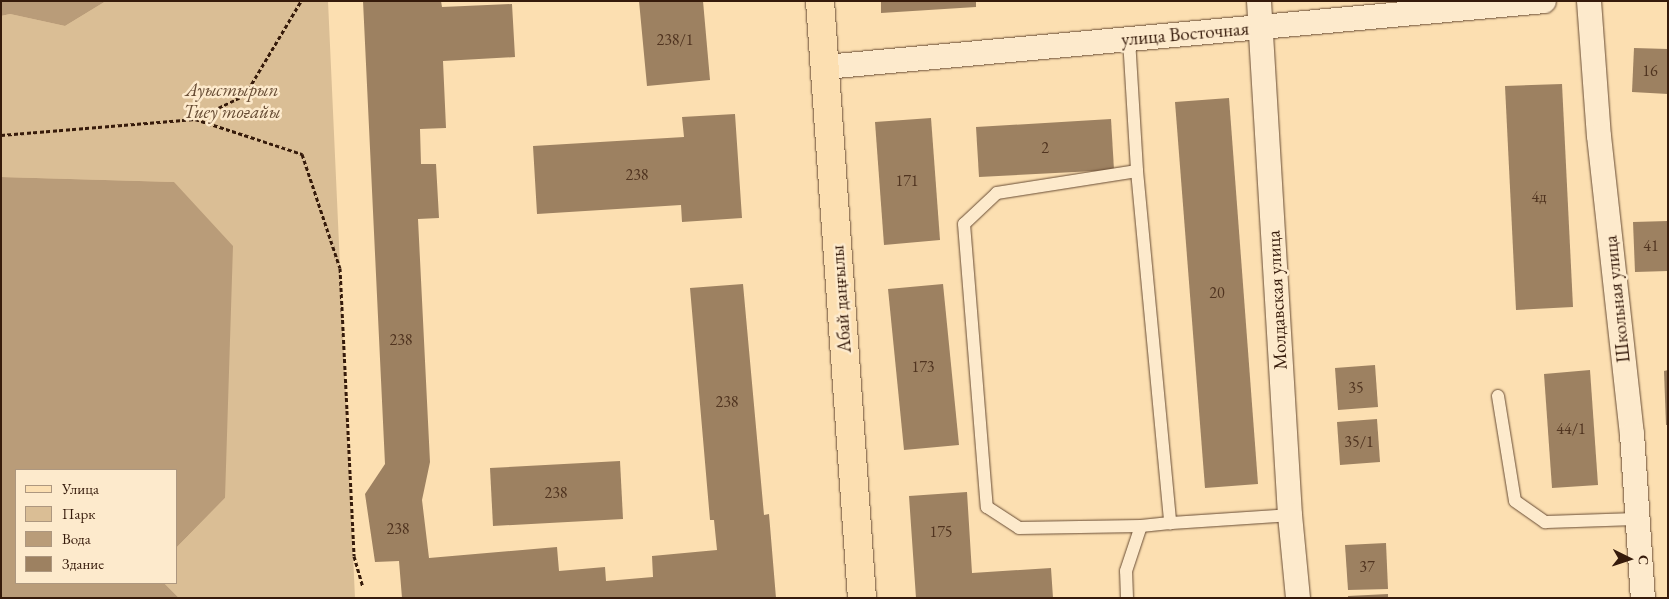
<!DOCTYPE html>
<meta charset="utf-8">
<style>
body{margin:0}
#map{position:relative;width:1669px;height:599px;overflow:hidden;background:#fcdfb1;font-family:"EB Garamond",serif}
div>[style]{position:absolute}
.green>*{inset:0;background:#dabe95}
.water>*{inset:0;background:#b99c79}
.building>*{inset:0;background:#9d8161}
.path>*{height:3px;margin-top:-1.5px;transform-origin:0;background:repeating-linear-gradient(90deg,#361b0b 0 4px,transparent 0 6.5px)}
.roads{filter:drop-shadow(0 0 1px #684c34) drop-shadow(0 0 1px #684c34)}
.lane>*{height:12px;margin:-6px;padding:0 6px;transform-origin:6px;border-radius:6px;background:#fdeacc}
.street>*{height:24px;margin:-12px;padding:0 12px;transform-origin:12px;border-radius:12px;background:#fdeacc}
.primary>*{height:28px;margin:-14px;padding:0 14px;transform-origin:14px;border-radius:14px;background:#fcdfb1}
span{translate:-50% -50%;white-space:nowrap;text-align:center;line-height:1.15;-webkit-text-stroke:5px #fdeacc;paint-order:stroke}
.number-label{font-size:16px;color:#503420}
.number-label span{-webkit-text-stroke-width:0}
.street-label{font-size:19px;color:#361b0b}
.park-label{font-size:19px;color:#674c34;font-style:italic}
.frame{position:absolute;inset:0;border:2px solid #361b0b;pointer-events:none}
.legend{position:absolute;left:15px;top:469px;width:162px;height:115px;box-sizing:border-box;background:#fdeacc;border:1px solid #ad977f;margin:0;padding:6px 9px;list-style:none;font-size:15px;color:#361b0b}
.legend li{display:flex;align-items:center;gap:10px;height:25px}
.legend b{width:25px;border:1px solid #ad977f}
.north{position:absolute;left:1604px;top:534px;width:50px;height:50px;-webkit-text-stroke:4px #fdeacc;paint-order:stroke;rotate:94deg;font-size:14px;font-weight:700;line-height:20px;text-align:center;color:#361b0b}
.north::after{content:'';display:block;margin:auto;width:18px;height:22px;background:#361b0b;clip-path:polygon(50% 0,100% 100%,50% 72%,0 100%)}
</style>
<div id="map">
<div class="green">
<div style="clip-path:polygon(106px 1px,328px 1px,355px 598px,179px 598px,164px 583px,176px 583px,176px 548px,225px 498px,174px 182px,1px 177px,1px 16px,10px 14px,65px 26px)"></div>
</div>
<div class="water">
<div style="clip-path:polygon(1px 1px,106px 1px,65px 26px,10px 14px,1px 16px)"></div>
<div style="clip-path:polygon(1px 177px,174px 182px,233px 246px,225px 498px,176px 548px,176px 470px,16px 470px,16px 583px,164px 583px,179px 598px,1px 598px)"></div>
</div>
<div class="building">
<div style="clip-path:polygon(363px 1px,441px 1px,442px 7px,512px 4px,515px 57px,443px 61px,446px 128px,420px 129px,421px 164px,436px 164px,439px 218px,418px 219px,430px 462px,422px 500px,429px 558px,557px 547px,559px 571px,605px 567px,606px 581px,653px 577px,652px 556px,717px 550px,714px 520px,710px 520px,690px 288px,743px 284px,764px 515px,769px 514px,776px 598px,402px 598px,399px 561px,375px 562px,365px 494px,385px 464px)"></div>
<div style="clip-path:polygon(639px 1px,703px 1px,710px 80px,647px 86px)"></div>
<div style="clip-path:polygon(881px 1px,976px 1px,976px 7px,881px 13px)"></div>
<div style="clip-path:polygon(1634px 48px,1668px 49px,1668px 94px,1632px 92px)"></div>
<div style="clip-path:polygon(1562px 84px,1573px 307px,1516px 310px,1505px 86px)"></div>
<div style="clip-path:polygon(1229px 98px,1258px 484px,1205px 488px,1175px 102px)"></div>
<div style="clip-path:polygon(735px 114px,742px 218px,682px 222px,681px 205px,537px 214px,533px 146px,684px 137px,682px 117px)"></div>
<div style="clip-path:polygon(931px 118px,940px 240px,884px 245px,875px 122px)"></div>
<div style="clip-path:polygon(1111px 119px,1114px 170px,979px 177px,976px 127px)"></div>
<div style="clip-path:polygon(1668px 221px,1668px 271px,1635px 272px,1633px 222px)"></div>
<div style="clip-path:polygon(943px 284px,959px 445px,904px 450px,888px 289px)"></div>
<div style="clip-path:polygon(1375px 365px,1378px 407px,1338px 410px,1335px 368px)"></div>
<div style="clip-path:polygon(1590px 370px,1598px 485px,1552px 488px,1544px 374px)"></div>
<div style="clip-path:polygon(1668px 370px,1668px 425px,1666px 425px,1664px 371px)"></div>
<div style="clip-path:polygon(1377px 419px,1380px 462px,1340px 465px,1337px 422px)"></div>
<div style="clip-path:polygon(620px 461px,623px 519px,493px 526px,490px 468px)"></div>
<div style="clip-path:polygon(967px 492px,972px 573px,1051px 568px,1053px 598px,916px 598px,909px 496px)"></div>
<div style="clip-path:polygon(1386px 543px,1388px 589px,1348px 590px,1345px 545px)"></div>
<div style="clip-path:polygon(1388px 594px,1388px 598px,1348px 598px,1348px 596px)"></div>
</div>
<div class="path">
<div style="left:195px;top:119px;width:113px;rotate:18.1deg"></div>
<div style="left:302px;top:154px;width:120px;rotate:71.6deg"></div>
<div style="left:340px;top:268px;width:288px;rotate:87.2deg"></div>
<div style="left:354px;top:556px;width:32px;rotate:74deg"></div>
<div style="left:1px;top:135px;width:195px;rotate:-4.7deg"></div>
<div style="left:195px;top:119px;width:55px;rotate:-25.6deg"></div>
<div style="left:245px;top:95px;width:109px;rotate:-59.2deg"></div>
</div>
<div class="roads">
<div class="lane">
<div style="left:1129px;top:39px;width:132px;rotate:86.5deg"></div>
<div style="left:1137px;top:171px;width:354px;rotate:84.6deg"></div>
<div style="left:1170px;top:523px;width:120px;rotate:-3.8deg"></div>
<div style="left:1137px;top:171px;width:142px;rotate:171.1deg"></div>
<div style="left:997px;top:193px;width:45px;rotate:136.8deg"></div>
<div style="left:964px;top:224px;width:284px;rotate:85.4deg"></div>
<div style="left:987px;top:507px;width:38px;rotate:33deg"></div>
<div style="left:1019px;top:528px;width:122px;rotate:-0.9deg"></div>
<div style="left:1141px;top:526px;width:29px;rotate:-6deg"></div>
<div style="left:1498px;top:396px;width:106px;rotate:80.8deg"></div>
<div style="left:1515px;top:501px;width:37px;rotate:35deg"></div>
<div style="left:1545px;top:522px;width:92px;rotate:-1.9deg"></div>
<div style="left:1127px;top:598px;width:27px;rotate:-92deg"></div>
<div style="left:1126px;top:571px;width:47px;rotate:-71.6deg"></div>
</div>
<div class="street">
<div style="left:1259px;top:1px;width:515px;rotate:86.55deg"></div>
<div style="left:1290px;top:515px;width:83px;rotate:84.5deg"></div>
<div style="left:1589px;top:1px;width:135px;rotate:85.8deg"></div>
<div style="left:1599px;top:136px;width:300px;rotate:83.7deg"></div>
<div style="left:1632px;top:434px;width:164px;rotate:86.2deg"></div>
<div style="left:825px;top:67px;width:722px;rotate:-5.24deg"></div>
</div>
<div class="primary">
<div style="left:820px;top:1px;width:598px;rotate:85.98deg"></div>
</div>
</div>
<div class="number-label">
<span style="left:675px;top:40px">238/1</span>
<span style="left:1650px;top:71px">16</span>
<span style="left:1045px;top:148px">2</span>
<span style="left:637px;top:175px">238</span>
<span style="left:907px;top:181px">171</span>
<span style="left:1539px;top:197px">4д</span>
<span style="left:1651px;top:246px">41</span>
<span style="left:1217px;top:293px">20</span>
<span style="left:401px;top:340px">238</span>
<span style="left:923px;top:367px">173</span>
<span style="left:1356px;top:388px">35</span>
<span style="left:727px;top:402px">238</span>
<span style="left:1571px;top:429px">44/1</span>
<span style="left:1359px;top:442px">35/1</span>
<span style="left:556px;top:493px">238</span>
<span style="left:398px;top:529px">238</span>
<span style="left:941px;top:532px">175</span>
<span style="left:1367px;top:567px">37</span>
</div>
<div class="street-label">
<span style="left:1185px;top:34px;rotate:-5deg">улица Восточная</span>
<span style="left:841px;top:299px;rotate:-94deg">Абай даңғылы</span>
<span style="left:1617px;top:299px;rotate:-96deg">Школьная улица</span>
<span style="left:1277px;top:300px;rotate:-93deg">Молдавская улица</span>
</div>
<div class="park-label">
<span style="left:232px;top:101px">Ауыстырып<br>Тиеу тоғайы</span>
</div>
<div class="frame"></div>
<ul class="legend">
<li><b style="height:6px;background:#fcdfb1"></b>Улица</li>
<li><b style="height:14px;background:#dabe95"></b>Парк</li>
<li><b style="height:14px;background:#b99c79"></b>Вода</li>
<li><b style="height:14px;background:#9d8161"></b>Здание</li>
</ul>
<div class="north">С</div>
</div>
